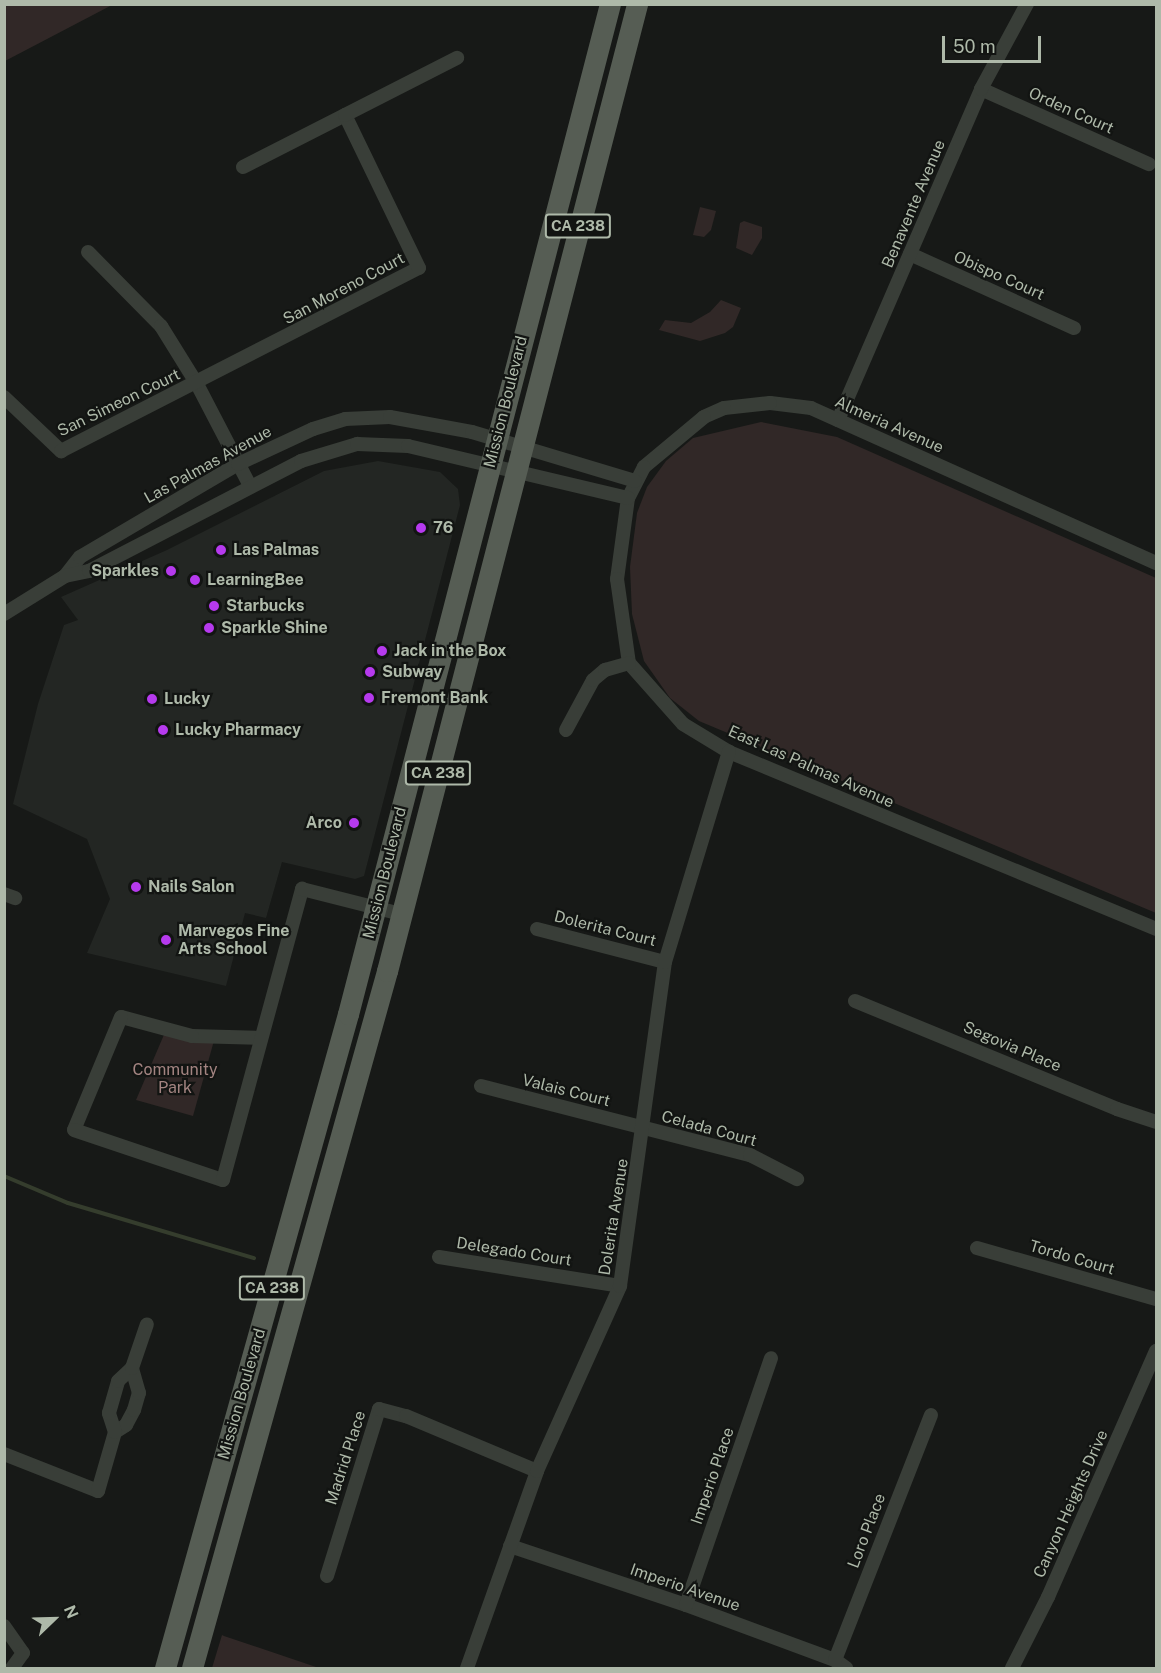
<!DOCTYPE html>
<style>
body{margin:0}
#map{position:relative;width:1161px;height:1673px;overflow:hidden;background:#171917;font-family:"Public Sans",sans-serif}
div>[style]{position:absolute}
.built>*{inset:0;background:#232623}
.green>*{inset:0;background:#312827}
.stream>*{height:4px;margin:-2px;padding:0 2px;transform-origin:2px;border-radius:2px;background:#353d2d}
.street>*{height:14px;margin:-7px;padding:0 7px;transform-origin:7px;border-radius:7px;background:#393e38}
.primary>*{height:21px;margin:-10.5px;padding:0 10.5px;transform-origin:10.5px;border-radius:10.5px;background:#565d54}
.dots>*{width:16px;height:16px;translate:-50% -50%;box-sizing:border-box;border:3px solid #121412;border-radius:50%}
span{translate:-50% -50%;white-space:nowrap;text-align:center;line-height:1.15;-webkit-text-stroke:4.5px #121412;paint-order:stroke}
.shield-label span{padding:2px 4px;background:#121412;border:2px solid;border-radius:4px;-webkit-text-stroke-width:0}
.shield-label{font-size:15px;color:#aeb9a9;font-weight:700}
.street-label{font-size:16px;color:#aeb9a9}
.poi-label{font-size:16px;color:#aeb9a9;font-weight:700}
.left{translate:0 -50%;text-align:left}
.right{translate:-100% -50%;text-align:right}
.park-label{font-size:16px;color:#a38481}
.frame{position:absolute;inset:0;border:6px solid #aeb9a9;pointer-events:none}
.north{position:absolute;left:24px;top:1589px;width:60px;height:60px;-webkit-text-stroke:4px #121412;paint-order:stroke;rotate:67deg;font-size:16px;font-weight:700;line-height:24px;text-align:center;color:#aeb9a9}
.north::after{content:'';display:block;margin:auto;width:21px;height:27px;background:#aeb9a9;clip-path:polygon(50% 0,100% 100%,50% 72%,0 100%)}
.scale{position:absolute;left:942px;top:36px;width:99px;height:27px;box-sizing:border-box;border:3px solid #aeb9a9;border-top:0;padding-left:8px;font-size:18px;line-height:21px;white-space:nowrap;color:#aeb9a9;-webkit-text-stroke:4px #121412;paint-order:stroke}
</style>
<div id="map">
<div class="built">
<div style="clip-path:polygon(378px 461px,440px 472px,458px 489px,460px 505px,364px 876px,355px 879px,282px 862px,266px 918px,245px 913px,226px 986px,87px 953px,110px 899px,87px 839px,13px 804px,38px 704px,64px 625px,78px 620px,61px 597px,167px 550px,324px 471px)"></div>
</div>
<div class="green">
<div style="clip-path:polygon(5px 4px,112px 4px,112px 5px,5px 61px)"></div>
<div style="clip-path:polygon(700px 207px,716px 211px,711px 230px,704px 237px,693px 235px)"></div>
<div style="clip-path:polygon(744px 221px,762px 227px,762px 238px,752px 255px,736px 248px,740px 223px)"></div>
<div style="clip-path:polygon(721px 300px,741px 308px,733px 327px,725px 333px,700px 341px,659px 330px,665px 320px,691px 323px,710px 312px)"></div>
<div style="clip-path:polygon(761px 422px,837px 437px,1156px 578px,1156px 913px,699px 721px,670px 698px,644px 661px,632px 614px,630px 567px,637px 513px,647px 487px,666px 461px,693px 438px)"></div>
<div style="clip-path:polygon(166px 1030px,215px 1037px,193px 1116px,136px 1100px)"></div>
<div style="clip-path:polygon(222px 1635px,224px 1636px,319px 1668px,212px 1668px)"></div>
</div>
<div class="stream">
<div style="left:4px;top:1176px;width:69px;rotate:22.9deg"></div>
<div style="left:68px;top:1203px;width:194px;rotate:16.5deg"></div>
</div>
<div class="street">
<div style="left:981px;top:89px;width:184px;rotate:24.1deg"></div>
<div style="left:243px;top:167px;width:114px;rotate:-27deg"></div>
<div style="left:88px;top:252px;width:104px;rotate:45.4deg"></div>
<div style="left:161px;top:326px;width:68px;rotate:58.2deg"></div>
<div style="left:197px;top:384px;width:115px;rotate:62.5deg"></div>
<div style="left:910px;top:254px;width:180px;rotate:24.3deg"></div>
<div style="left:4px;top:397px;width:79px;rotate:43.5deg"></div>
<div style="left:61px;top:451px;width:402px;rotate:-27.1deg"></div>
<div style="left:419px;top:268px;width:170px;rotate:-115.8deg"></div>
<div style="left:345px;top:115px;width:126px;rotate:-27deg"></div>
<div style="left:838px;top:420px;width:361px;rotate:-66.6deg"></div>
<div style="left:981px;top:89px;width:97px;rotate:-61.6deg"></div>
<div style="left:1156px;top:563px;width:378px;rotate:-155.8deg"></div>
<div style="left:811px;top:408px;width:41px;rotate:-173deg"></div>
<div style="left:770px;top:403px;width:46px;rotate:173.8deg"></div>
<div style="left:724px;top:408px;width:22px;rotate:156deg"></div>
<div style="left:704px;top:417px;width:78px;rotate:140.2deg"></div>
<div style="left:644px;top:467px;width:35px;rotate:117deg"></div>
<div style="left:628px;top:498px;width:82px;rotate:97.7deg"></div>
<div style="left:617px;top:579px;width:85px;rotate:81.9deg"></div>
<div style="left:629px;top:663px;width:81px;rotate:48.5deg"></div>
<div style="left:683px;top:724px;width:54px;rotate:31.3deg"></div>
<div style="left:729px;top:752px;width:462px;rotate:22.5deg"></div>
<div style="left:65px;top:576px;width:24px;rotate:-52deg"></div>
<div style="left:80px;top:557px;width:183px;rotate:-30.5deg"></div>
<div style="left:238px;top:464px;width:83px;rotate:-25deg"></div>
<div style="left:313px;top:429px;width:34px;rotate:-17deg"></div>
<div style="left:345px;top:419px;width:45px;rotate:-2.5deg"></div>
<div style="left:390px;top:417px;width:83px;rotate:10.4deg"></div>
<div style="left:472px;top:432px;width:170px;rotate:16.7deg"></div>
<div style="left:4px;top:614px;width:72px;rotate:-31.9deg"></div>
<div style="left:65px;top:576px;width:25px;rotate:-12deg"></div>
<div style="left:89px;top:571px;width:239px;rotate:-27.4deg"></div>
<div style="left:301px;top:461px;width:59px;rotate:-16.9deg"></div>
<div style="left:357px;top:444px;width:51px;rotate:2.2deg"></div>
<div style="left:408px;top:446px;width:226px;rotate:13.3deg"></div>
<div style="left:566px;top:730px;width:57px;rotate:-61.6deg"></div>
<div style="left:593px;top:680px;width:16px;rotate:-40deg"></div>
<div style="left:605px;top:670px;width:25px;rotate:-16deg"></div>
<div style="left:4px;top:894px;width:12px;rotate:20deg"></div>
<div style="left:537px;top:929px;width:132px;rotate:14.5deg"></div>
<div style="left:855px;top:1001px;width:283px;rotate:22.4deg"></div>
<div style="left:1117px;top:1109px;width:41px;rotate:18.4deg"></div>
<div style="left:261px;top:1038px;width:69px;rotate:-178.3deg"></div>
<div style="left:192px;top:1036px;width:73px;rotate:-165deg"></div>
<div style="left:121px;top:1017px;width:122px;rotate:112.6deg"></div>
<div style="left:74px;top:1130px;width:157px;rotate:18.6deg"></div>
<div style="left:223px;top:1180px;width:302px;rotate:-74.8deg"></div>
<div style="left:302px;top:889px;width:102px;rotate:14.2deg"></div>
<div style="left:481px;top:1086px;width:278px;rotate:14.4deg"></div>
<div style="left:750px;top:1155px;width:53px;rotate:27.1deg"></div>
<div style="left:977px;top:1248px;width:186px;rotate:15.9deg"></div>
<div style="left:439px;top:1257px;width:183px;rotate:9.1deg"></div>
<div style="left:115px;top:1432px;width:13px;rotate:-32deg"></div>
<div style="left:126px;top:1425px;width:17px;rotate:-62deg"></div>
<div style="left:134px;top:1410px;width:18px;rotate:-74deg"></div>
<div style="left:139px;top:1393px;width:26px;rotate:-106deg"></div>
<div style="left:4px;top:1454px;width:101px;rotate:21.5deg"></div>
<div style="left:98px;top:1491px;width:61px;rotate:-73.9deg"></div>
<div style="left:115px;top:1432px;width:20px;rotate:-108deg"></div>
<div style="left:109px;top:1413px;width:33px;rotate:-74deg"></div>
<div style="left:118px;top:1381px;width:19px;rotate:-43deg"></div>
<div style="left:132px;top:1368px;width:46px;rotate:-71.2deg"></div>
<div style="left:510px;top:1546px;width:186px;rotate:18.5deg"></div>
<div style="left:686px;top:1605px;width:159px;rotate:20.3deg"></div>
<div style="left:835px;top:1660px;width:14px;rotate:36deg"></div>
<div style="left:327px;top:1576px;width:175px;rotate:-72.7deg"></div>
<div style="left:379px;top:1409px;width:28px;rotate:15deg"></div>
<div style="left:406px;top:1416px;width:142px;rotate:22.8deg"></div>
<div style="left:686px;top:1605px;width:261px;rotate:-71deg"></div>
<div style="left:4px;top:1626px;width:33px;rotate:55deg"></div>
<div style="left:23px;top:1653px;width:19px;rotate:126deg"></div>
<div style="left:835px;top:1660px;width:263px;rotate:-68.6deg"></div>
<div style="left:467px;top:1668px;width:209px;rotate:-70.4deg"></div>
<div style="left:537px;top:1471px;width:203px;rotate:-65.8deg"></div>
<div style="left:620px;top:1286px;width:327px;rotate:-82.1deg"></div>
<div style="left:665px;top:962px;width:220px;rotate:-73.1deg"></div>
<div style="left:1012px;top:1668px;width:80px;rotate:-63.1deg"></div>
<div style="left:1048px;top:1597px;width:269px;rotate:-66.3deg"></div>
</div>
<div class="primary">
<div style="left:165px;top:1668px;width:679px;rotate:-74.37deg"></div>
<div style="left:348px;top:1014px;width:1043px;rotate:-75.46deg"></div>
<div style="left:192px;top:1668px;width:724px;rotate:-74.37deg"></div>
<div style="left:387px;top:971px;width:999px;rotate:-75.5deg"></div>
</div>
<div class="dots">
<div style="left:421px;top:528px;background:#b63aee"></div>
<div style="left:221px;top:550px;background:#b63aee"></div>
<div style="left:171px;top:571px;background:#b63aee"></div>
<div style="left:195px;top:580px;background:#b63aee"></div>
<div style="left:214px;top:606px;background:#b63aee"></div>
<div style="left:209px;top:628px;background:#b63aee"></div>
<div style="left:382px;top:651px;background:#b63aee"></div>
<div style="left:370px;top:672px;background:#b63aee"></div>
<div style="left:369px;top:698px;background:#b63aee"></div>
<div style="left:152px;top:699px;background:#b63aee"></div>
<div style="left:163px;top:730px;background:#b63aee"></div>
<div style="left:354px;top:823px;background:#b63aee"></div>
<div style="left:136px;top:887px;background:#b63aee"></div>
<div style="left:166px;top:940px;background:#b63aee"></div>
</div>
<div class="shield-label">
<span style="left:578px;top:226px">CA 238</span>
<span style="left:438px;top:773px">CA 238</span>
<span style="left:272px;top:1288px">CA 238</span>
</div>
<div class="street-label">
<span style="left:1071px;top:111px;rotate:24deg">Orden Court</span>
<span style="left:914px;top:204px;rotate:-67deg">Benavente Avenue</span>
<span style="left:999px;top:276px;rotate:24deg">Obispo Court</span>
<span style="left:344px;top:289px;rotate:-28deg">San Moreno Court</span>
<span style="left:506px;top:402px;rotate:-76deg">Mission Boulevard</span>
<span style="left:119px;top:403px;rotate:-26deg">San Simeon Court</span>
<span style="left:889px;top:425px;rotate:24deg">Almeria Avenue</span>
<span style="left:208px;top:465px;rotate:-29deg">Las Palmas Avenue</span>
<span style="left:811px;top:767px;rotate:24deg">East Las Palmas Avenue</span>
<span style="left:385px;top:873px;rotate:-76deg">Mission Boulevard</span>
<span style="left:605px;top:929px;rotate:14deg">Dolerita Court</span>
<span style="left:1012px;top:1047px;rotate:23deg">Segovia Place</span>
<span style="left:566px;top:1091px;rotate:14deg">Valais Court</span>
<span style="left:709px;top:1129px;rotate:15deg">Celada Court</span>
<span style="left:614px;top:1217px;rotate:-81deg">Dolerita Avenue</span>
<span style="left:514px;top:1252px;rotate:9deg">Delegado Court</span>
<span style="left:1072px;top:1258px;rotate:16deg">Tordo Court</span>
<span style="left:242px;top:1394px;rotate:-74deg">Mission Boulevard</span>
<span style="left:346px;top:1458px;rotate:-72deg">Madrid Place</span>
<span style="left:713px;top:1476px;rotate:-71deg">Imperio Place</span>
<span style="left:1071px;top:1504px;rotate:-66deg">Canyon Heights Drive</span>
<span style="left:867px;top:1531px;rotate:-69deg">Loro Place</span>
<span style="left:685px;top:1588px;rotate:19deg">Imperio Avenue</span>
</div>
<div class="poi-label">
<span class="left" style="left:433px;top:528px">76</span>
<span class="left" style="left:233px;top:550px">Las Palmas</span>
<span class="right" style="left:159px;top:571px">Sparkles</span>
<span class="left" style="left:207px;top:580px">LearningBee</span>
<span class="left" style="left:226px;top:606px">Starbucks</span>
<span class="left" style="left:221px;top:628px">Sparkle Shine</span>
<span class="left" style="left:394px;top:651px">Jack in the Box</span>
<span class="left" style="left:382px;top:672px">Subway</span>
<span class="left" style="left:381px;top:698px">Fremont Bank</span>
<span class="left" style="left:164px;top:699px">Lucky</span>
<span class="left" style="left:175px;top:730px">Lucky Pharmacy</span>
<span class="right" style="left:342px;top:823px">Arco</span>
<span class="left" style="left:148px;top:887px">Nails Salon</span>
<span class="left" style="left:178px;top:940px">Marvegos Fine<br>Arts School</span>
</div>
<div class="park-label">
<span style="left:175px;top:1079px">Community<br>Park</span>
</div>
<div class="frame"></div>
<div class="north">N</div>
<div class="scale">50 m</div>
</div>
